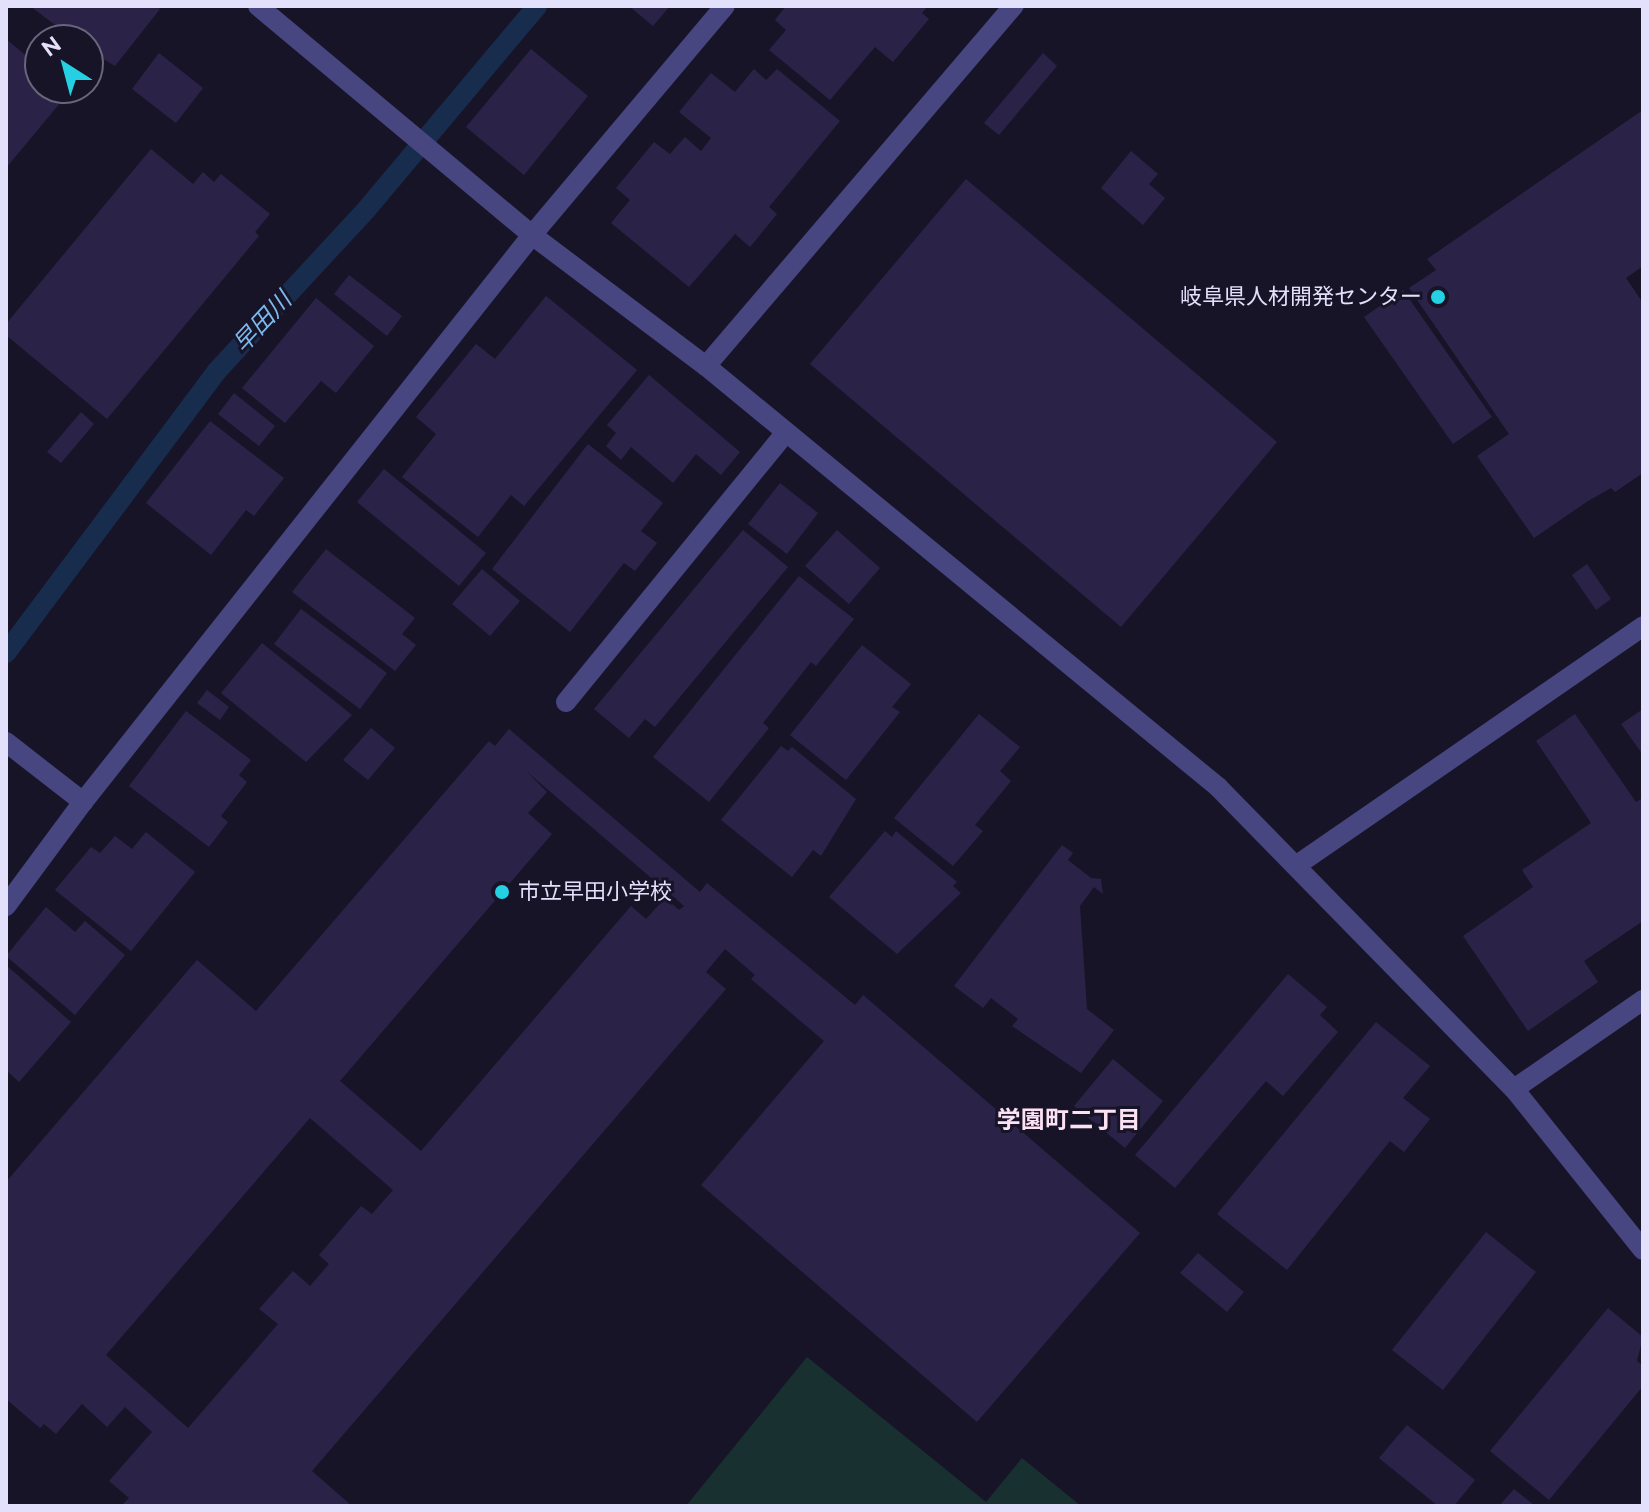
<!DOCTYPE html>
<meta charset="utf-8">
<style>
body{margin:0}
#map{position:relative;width:1649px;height:1512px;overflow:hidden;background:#181428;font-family:Raleway,"Noto Sans JP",sans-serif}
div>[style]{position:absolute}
.green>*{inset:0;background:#183130}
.stream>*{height:20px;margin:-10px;padding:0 10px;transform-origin:10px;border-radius:10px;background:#182d4d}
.building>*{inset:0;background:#2a2347}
.service>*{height:20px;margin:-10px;padding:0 10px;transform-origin:10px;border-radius:10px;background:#474681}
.minor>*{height:20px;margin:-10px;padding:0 10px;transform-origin:10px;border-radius:10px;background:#474681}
.dots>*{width:22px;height:22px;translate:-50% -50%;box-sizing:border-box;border:4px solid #181428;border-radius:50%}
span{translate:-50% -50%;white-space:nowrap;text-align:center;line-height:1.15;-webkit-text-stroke:6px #181428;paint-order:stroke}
.poi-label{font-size:22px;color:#e3e0fb}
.right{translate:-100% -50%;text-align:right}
.left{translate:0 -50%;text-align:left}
.water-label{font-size:24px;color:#7bb9ed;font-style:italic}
.neighbourhood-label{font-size:24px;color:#fbe1f2;font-weight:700}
.frame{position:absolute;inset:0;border:8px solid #e3e0fb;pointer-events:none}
.north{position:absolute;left:24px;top:24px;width:80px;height:80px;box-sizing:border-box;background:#181428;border:2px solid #69667c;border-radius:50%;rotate:324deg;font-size:22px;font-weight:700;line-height:32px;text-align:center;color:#e3e0fb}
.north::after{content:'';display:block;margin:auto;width:28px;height:36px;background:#25d0e2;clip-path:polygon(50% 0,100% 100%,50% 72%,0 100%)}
</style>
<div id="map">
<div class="green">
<div style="clip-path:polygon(807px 1357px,986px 1502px,1022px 1458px,1081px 1506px,686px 1506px)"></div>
</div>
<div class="stream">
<div style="left:6px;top:653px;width:351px;rotate:-53.2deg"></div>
<div style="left:216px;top:372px;width:221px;rotate:-47.2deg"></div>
<div style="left:366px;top:210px;width:266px;rotate:-50deg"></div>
</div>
<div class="building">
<div style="clip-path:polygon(30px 6px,156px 6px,160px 9px,115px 66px,88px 50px,88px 40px,75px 40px)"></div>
<div style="clip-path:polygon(629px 6px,670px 6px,653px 26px)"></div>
<div style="clip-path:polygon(786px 6px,928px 6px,922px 13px,929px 19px,893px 62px,875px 47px,830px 100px,769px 50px,786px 30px,775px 20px)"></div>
<div style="clip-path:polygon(6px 39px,40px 67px,40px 88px,70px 91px,6px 168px)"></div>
<div style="clip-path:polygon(531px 49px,588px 96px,524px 175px,466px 127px)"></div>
<div style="clip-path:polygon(159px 53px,203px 88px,176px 123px,132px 89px)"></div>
<div style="clip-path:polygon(1043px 53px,1057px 66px,999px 135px,984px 123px)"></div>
<div style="clip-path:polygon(754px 69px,766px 80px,777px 69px,840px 121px,769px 207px,777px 214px,750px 247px,735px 234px,689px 287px,611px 223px,630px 200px,616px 188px,654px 142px,670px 154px,685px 137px,701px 151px,711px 138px,679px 112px,711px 73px,735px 92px)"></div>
<div style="clip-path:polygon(1643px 110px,1643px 266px,1626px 278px,1643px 303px,1643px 473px,1615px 492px,1611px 488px,1588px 501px,1534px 538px,1477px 456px,1509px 434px,1409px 288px,1436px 270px,1427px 259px)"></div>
<div style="clip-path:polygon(151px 149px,193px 184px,203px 172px,214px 182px,221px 174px,270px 214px,255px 232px,259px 236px,107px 419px,6px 335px,6px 324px)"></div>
<div style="clip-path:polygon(1131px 151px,1158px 174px,1149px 184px,1165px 198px,1143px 225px,1101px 188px)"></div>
<div style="clip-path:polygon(966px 179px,1277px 442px,1121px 627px,810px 364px)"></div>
<div style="clip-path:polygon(349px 275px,402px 316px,387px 336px,334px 294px)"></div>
<div style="clip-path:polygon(1403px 290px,1492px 417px,1453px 444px,1364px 317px)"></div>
<div style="clip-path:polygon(546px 296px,637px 370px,524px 506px,511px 495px,478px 537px,402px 477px,436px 434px,416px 417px,476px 344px,495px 359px)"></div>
<div style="clip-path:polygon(316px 298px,374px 346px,336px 393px,321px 381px,285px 423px,242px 388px)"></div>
<div style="clip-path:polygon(649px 375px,740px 452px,721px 475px,696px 454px,673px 483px,631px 447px,621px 460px,606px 446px,616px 433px,607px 425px)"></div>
<div style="clip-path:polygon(234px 393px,275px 426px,259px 446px,218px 414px)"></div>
<div style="clip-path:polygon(81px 412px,94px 424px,61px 463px,47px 452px)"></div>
<div style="clip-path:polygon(210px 421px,284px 478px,254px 516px,246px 510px,211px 555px,146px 503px)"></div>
<div style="clip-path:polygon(588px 444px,663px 503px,641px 531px,657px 543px,635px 571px,624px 563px,570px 632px,492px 569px)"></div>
<div style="clip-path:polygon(384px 469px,486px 553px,459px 586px,357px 502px)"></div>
<div style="clip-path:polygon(780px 483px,818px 513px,787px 554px,748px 524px)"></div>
<div style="clip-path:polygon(743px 530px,788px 567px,655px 727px,645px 719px,629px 738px,594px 709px)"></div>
<div style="clip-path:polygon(837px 530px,880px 568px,849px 604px,805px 566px)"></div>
<div style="clip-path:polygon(326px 549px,415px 618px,402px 634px,416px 645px,395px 671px,292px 592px)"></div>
<div style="clip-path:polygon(1587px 564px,1611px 599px,1596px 610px,1572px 575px)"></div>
<div style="clip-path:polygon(482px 569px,520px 601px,490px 636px,452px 604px)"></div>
<div style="clip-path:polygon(799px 576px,854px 619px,816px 666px,811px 662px,763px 723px,769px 728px,709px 802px,653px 757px)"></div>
<div style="clip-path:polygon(301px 609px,387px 673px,360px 709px,274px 644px)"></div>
<div style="clip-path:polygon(262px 643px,352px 715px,306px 762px,221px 693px)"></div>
<div style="clip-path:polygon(862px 645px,911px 684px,892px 707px,900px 712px,846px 780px,790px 735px)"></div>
<div style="clip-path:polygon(207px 690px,229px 707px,220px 720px,197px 703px)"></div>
<div style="clip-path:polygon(1643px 709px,1643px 755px,1621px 724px)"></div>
<div style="clip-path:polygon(186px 711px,251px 760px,239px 775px,247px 782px,221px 816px,228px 822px,209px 847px,129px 786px)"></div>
<div style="clip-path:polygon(979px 714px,1020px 747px,1000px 771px,1011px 781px,975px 825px,983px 831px,953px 866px,894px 818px)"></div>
<div style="clip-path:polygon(1575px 714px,1636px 802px,1643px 798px,1643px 921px,1584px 961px,1598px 982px,1528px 1031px,1463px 936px,1533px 887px,1522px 870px,1591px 823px,1536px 741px)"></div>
<div style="clip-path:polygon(371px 728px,395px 748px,368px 780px,343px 760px)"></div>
<div style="clip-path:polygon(evenodd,509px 729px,700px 892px,707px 883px,855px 1005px,863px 995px,1140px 1233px,977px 1422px,701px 1185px,824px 1041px,751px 979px,755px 975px,725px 949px,706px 972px,726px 989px,312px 1471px,352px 1506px,121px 1506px,129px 1498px,109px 1481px,152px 1432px,125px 1407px,107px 1427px,82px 1404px,56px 1434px,44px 1424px,40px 1428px,6px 1399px,6px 1182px,197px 960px,256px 1011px,489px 741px,495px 746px,509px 729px,526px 771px,684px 906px,679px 910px,665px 898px,646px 919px,631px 906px,421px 1151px,340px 1081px,552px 834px,528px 813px,547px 792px,526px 771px,509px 729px,310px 1118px,393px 1190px,372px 1214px,361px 1206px,319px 1255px,329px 1264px,310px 1286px,293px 1271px,259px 1309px,278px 1324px,188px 1428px,106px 1355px,310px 1118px)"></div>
<div style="clip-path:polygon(781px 746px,788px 751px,792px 747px,856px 799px,821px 856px,813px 850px,792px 877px,721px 820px)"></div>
<div style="clip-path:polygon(885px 831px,892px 837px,896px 831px,957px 882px,953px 886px,961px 893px,897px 954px,829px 897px)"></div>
<div style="clip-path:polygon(146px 832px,195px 872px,131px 951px,55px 890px,91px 847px,100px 853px,115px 836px,132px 849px)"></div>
<div style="clip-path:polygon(1062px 845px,1073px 853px,1068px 860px,1091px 878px,1101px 879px,1103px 894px,1094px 887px,1080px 906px,1087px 1009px,1114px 1030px,1081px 1073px,1012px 1026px,1018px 1019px,991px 998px,983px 1008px,954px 986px)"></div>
<div style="clip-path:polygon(46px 907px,75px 932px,85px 921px,125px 955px,75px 1015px,6px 956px)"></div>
<div style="clip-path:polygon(6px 965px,71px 1022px,19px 1082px,6px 1070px)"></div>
<div style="clip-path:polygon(1288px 974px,1327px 1007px,1320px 1015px,1338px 1032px,1283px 1096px,1266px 1081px,1175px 1188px,1135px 1155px)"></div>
<div style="clip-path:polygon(1376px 1022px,1430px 1066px,1403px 1098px,1430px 1119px,1404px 1152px,1390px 1141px,1287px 1270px,1217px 1214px)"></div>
<div style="clip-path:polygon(1113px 1059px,1163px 1101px,1125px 1148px,1074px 1106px)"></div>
<div style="clip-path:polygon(1486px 1232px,1536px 1272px,1443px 1390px,1392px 1350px)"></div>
<div style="clip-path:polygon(1198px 1253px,1244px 1292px,1227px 1312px,1180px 1273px)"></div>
<div style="clip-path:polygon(1608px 1308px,1643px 1337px,1637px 1361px,1643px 1366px,1643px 1386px,1549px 1500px,1490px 1451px)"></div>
<div style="clip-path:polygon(1407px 1425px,1475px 1480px,1454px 1506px,1438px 1506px,1379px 1458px)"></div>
<div style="clip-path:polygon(1514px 1489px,1535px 1506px,1499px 1506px)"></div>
</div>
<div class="service">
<div style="left:566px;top:702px;width:348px;rotate:-50.8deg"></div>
</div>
<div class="minor">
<div style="left:258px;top:6px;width:357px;rotate:39.9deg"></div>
<div style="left:532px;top:235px;width:218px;rotate:37deg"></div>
<div style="left:706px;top:366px;width:663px;rotate:39.43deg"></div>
<div style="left:1218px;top:787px;width:423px;rotate:45.6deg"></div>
<div style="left:1514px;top:1089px;width:206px;rotate:51.3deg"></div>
<div style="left:706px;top:366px;width:474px;rotate:-49.5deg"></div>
<div style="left:6px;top:742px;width:98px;rotate:37.9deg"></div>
<div style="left:83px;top:802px;width:723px;rotate:-51.62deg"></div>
<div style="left:532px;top:235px;width:299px;rotate:-49.9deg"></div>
<div style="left:1297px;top:865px;width:421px;rotate:-34.6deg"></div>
<div style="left:6px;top:906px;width:129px;rotate:-53.5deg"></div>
<div style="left:1514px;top:1089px;width:157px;rotate:-34.6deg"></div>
</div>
<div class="dots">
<div style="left:1438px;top:297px;background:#25d0e2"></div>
<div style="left:502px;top:892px;background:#25d0e2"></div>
</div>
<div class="poi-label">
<span class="right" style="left:1422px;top:297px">岐阜県人材開発センター</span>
<span class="left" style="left:518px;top:892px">市立早田小学校</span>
</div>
<div class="water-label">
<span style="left:262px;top:322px;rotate:-47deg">早田川</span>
</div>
<div class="neighbourhood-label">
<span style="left:1069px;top:1120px">学園町二丁目</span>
</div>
<div class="frame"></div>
<div class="north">N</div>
</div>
